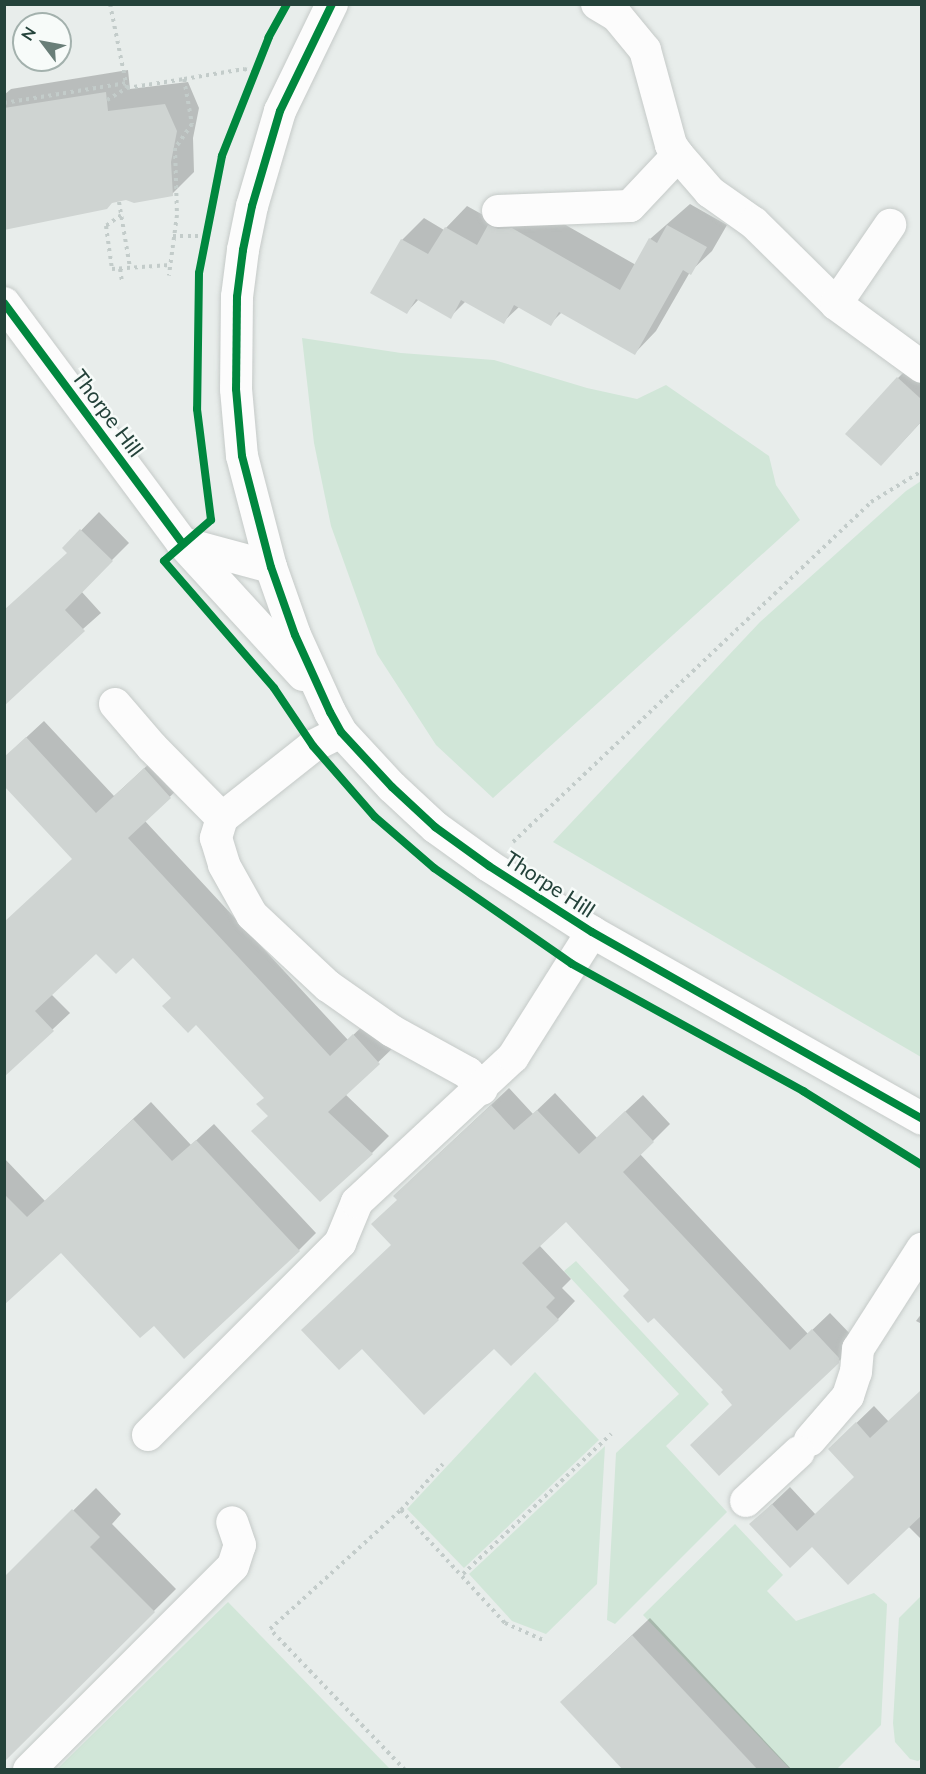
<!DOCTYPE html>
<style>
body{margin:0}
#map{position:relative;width:926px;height:1774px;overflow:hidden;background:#e8edeb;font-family:Lato,sans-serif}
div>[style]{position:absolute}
.green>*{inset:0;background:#d1e6d8}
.shadow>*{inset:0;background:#0003}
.building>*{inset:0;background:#cfd4d2}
.path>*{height:4px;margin-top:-2px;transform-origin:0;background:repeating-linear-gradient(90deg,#c3ccca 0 3px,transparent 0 7.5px)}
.roads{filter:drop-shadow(0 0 2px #c5cac8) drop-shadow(0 0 2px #c5cac8)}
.minor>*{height:32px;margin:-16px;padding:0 16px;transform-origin:16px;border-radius:16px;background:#fcfcfc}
.cycleway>*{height:8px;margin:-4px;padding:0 4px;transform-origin:4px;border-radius:4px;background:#00873e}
span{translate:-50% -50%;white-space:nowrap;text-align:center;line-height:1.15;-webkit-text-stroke:5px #f7fbf9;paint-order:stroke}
.street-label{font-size:21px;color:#24423a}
.frame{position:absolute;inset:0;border:6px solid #24423a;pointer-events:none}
.north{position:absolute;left:12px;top:12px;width:60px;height:60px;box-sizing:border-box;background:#f7fbf9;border:2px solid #a3b1ad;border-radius:50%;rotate:302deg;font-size:16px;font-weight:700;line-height:24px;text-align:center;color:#24423a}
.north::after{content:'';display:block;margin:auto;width:21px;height:27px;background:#697e78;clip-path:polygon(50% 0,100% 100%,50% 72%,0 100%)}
</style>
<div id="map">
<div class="green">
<div style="clip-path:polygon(302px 338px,401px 353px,494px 360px,587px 388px,637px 399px,666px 385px,769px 456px,776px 485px,800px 520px,493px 798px,436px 745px,377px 654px,331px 526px,314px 443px)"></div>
<div style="clip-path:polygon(921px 481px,921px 1057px,553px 842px,760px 622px,906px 491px)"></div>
<div style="clip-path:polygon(576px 1261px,709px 1404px,666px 1446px,727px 1512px,615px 1624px,607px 1620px,616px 1453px,679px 1394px,564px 1271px)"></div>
<div style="clip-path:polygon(535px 1372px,599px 1440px,464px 1568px,407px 1509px)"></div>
<div style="clip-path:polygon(605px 1446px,597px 1584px,546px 1634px,512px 1621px,469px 1574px)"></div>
<div style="clip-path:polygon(735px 1524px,783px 1575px,767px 1591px,796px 1621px,874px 1593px,887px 1604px,881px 1725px,837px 1769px,790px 1769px,643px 1615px)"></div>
<div style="clip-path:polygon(921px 1596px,922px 1758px,918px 1761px,910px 1759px,895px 1742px,893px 1723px,899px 1618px)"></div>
<div style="clip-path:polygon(228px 1602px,390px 1769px,57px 1769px)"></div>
</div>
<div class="shadow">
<div style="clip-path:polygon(128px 70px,130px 89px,188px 82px,199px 108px,193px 138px,194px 172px,172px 194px,126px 199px,4px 228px,4px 95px,11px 89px)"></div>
<div style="clip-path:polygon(690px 204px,727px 225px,712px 251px,690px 272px,656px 331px,635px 353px,562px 312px,550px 324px,519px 307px,503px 322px,466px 301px,450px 317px,419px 299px,407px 312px,402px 240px,424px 218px,444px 230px,467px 206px,494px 221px,534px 207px,636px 265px,650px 239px)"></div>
<div style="clip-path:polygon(910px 366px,922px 377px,922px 421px,893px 452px,898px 378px)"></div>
<div style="clip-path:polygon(99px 512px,129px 543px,81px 591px,101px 613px,4px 699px,68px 552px,64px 548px)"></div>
<div style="clip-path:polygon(44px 721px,114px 796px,162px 752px,188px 779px,145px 821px,348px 1040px,371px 1018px,396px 1045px,345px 1094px,389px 1136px,372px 1153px,269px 1115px,265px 1097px,133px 956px,96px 952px,51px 994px,70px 1013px,4px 1075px,73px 858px,4px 758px)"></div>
<div style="clip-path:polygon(509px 1088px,533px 1114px,555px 1093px,597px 1138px,643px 1095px,670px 1124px,640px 1154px,808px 1334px,830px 1313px,856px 1340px,856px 1344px,838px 1362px,734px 1404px,725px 1390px,566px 1220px,539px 1245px,571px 1279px,562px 1288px,575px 1301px,558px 1319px,494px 1347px,362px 1347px,392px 1244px,398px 1200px,412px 1179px)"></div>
<div style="clip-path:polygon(151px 1102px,191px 1145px,214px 1124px,316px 1233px,299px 1250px,154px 1324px,61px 1251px,4px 1303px,4px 1158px,45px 1201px)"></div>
<div style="clip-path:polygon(922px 1313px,922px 1324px,916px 1321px)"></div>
<div style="clip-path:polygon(922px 1391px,922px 1540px,908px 1526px,812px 1545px,769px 1507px,790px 1487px,816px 1515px,856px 1477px,847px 1432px,874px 1406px,889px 1422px)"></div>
<div style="clip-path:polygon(96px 1488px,121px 1514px,112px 1524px,176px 1589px,4px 1760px,4px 1579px)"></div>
<div style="clip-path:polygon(650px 1618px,792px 1770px,625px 1770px,579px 1685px)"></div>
</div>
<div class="building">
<div style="clip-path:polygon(106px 92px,108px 111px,165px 104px,177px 131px,171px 162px,173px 196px,134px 203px,126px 200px,112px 203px,107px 209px,4px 230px,4px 108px)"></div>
<div style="clip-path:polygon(488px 225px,498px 229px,512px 228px,620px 290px,649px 238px,657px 243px,667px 225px,707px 247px,691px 275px,683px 270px,635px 355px,559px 312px,551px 326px,514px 305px,504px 324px,461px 300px,451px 319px,416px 299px,407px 314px,370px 293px,401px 239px,428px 254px,445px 227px,477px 245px)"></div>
<div style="clip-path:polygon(897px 377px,921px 399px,921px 422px,881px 466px,845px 434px)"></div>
<div style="clip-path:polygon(80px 529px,113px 561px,65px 610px,85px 631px,4px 706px,4px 610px,67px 553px,62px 548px)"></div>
<div style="clip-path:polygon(26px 737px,96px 813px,144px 768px,171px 798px,128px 838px,330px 1056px,353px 1034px,380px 1064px,328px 1112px,373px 1154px,320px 1202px,251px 1131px,268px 1116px,256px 1104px,264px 1098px,196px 1025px,188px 1033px,162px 1006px,171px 998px,133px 958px,116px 974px,96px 954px,35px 1011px,54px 1031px,4px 1077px,4px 922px,72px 859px,4px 786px,4px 757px)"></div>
<div style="clip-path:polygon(491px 1105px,514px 1130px,537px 1110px,579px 1154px,625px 1111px,654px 1142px,623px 1172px,790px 1350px,812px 1329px,839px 1358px,839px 1363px,719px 1476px,690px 1445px,732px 1405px,721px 1392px,723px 1390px,654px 1318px,648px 1323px,623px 1296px,629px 1290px,566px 1222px,522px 1263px,555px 1298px,546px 1307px,559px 1320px,511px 1366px,494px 1349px,424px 1415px,362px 1349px,339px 1370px,301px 1330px,391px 1245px,371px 1224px,397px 1200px,393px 1196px)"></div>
<div style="clip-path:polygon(133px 1119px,172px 1161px,196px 1140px,300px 1251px,184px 1359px,154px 1326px,140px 1338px,61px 1253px,4px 1305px,4px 1194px,27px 1217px)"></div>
<div style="clip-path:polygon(921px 1390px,921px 1516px,848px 1585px,812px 1547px,790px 1568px,749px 1524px,772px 1504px,797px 1531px,854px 1477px,828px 1449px,856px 1422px,870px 1438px)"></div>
<div style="clip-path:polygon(72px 1509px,100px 1537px,90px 1547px,155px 1612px,4px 1762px,4px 1577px)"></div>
<div style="clip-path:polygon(632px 1635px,758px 1770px,623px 1770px,560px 1702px)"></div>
</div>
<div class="path">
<div style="left:110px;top:4px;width:86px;rotate:78.6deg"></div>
<div style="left:127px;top:88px;width:58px;rotate:-9deg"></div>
<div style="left:184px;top:79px;width:46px;rotate:79.9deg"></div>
<div style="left:192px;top:124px;width:29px;rotate:125deg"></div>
<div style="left:175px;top:148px;width:67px;rotate:88.3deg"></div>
<div style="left:177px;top:215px;width:61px;rotate:97.6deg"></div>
<div style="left:184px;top:79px;width:61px;rotate:-9.5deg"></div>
<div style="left:244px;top:69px;width:11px;rotate:15deg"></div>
<div style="left:107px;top:100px;width:23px;rotate:-31deg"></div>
<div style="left:4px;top:103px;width:124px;rotate:-9.3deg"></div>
<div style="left:119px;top:202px;width:67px;rotate:80.5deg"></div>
<div style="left:121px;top:215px;width:19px;rotate:144deg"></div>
<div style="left:106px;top:226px;width:43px;rotate:82.1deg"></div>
<div style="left:112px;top:269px;width:58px;rotate:-3.9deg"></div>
<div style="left:173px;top:236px;width:33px"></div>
<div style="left:120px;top:269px;width:13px;rotate:81deg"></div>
<div style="left:513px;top:842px;width:494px;rotate:-43.5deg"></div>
<div style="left:871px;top:502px;width:60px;rotate:-31.3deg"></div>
<div style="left:401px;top:1510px;width:154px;rotate:47.4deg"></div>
<div style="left:505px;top:1623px;width:42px;rotate:24.1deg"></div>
<div style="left:463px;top:1574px;width:204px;rotate:-43.4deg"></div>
<div style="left:405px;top:1770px;width:195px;rotate:-133.8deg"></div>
<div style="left:270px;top:1629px;width:177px;rotate:-42.3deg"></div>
<div style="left:401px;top:1510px;width:62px;rotate:-47.6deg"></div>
</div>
<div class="roads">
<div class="minor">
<div style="left:332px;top:4px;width:119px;rotate:115.9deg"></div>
<div style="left:280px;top:111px;width:99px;rotate:106.4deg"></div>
<div style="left:252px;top:206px;width:45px;rotate:101.6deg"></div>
<div style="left:243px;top:250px;width:47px;rotate:97.3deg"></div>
<div style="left:237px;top:297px;width:92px;rotate:90.6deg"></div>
<div style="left:236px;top:389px;width:67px;rotate:84.9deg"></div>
<div style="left:242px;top:456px;width:115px;rotate:75.4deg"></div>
<div style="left:271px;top:567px;width:72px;rotate:70.6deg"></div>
<div style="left:295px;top:635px;width:85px;rotate:65.6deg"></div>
<div style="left:330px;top:712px;width:23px;rotate:61deg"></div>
<div style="left:341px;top:732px;width:75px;rotate:47.2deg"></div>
<div style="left:392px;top:787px;width:59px;rotate:42.9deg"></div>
<div style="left:435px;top:827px;width:67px;rotate:35.8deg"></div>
<div style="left:489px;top:866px;width:122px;rotate:32.7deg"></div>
<div style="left:592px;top:932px;width:379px;rotate:29.5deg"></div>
<div style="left:597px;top:4px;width:23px;rotate:31deg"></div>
<div style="left:617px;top:16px;width:44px;rotate:50.5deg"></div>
<div style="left:645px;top:50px;width:98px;rotate:74.7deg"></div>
<div style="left:671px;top:145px;width:12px;rotate:55deg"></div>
<div style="left:678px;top:155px;width:49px;rotate:49.1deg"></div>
<div style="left:710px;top:192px;width:54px;rotate:35.2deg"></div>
<div style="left:754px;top:223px;width:115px;rotate:44.6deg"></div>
<div style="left:836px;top:304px;width:107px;rotate:36.2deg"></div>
<div style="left:498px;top:211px;width:132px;rotate:-2.2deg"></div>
<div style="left:630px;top:206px;width:70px;rotate:-46.7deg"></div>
<div style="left:4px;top:303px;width:299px;rotate:53.4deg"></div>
<div style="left:182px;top:543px;width:179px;rotate:47.5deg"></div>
<div style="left:836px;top:304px;width:96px;rotate:-55.6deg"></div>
<div style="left:182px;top:543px;width:92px;rotate:15.1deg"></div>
<div style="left:115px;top:704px;width:57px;rotate:49.3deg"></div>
<div style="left:152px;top:747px;width:100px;rotate:45.4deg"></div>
<div style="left:222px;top:818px;width:116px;rotate:-38.4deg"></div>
<div style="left:313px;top:746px;width:31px;rotate:-27deg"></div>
<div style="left:222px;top:818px;width:21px;rotate:107deg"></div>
<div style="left:216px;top:838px;width:28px;rotate:73deg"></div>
<div style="left:224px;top:865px;width:57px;rotate:60.8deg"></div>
<div style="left:252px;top:915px;width:104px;rotate:43.1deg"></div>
<div style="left:328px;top:986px;width:78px;rotate:35.1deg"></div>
<div style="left:392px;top:1031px;width:87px;rotate:28.9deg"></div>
<div style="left:468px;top:1073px;width:21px;rotate:49deg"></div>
<div style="left:148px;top:1435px;width:272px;rotate:-45deg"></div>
<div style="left:340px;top:1243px;width:44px;rotate:-67.5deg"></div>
<div style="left:357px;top:1202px;width:213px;rotate:-42.9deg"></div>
<div style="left:513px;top:1057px;width:148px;rotate:-57.7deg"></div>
<div style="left:810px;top:1440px;width:58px;rotate:-49.2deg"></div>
<div style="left:848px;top:1396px;width:25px;rotate:-72deg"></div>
<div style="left:856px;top:1372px;width:23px;rotate:-85deg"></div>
<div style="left:858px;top:1349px;width:119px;rotate:-57.4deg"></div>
<div style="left:746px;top:1501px;width:72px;rotate:-42.8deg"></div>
<div style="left:29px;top:1770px;width:288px;rotate:-45deg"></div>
<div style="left:233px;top:1566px;width:22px;rotate:-72deg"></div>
<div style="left:240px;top:1545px;width:24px;rotate:-109deg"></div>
</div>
</div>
<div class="cycleway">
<div style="left:287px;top:4px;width:38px;rotate:119deg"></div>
<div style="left:269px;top:37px;width:128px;rotate:111.6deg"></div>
<div style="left:222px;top:156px;width:119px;rotate:101.1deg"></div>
<div style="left:199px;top:273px;width:136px;rotate:90.8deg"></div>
<div style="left:197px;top:409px;width:112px;rotate:82.8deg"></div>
<div style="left:211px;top:520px;width:62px;rotate:138.9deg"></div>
<div style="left:164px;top:561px;width:168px;rotate:49.1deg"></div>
<div style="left:274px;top:688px;width:70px;rotate:56.1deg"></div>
<div style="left:313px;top:746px;width:94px;rotate:48.9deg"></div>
<div style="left:375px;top:817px;width:78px;rotate:40.8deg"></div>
<div style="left:434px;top:868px;width:168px;rotate:34.8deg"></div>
<div style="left:572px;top:964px;width:264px;rotate:28.8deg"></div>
<div style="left:803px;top:1091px;width:140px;rotate:31.9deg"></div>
<div style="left:332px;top:4px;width:119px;rotate:115.9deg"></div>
<div style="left:280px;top:111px;width:99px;rotate:106.4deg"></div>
<div style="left:252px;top:206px;width:45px;rotate:101.6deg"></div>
<div style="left:243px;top:250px;width:47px;rotate:97.3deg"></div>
<div style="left:237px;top:297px;width:92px;rotate:90.6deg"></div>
<div style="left:236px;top:389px;width:67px;rotate:84.9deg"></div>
<div style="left:242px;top:456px;width:115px;rotate:75.4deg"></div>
<div style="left:271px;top:567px;width:72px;rotate:70.6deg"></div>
<div style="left:295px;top:635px;width:85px;rotate:65.6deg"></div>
<div style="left:330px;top:712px;width:23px;rotate:61deg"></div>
<div style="left:341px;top:732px;width:75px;rotate:47.2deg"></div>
<div style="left:392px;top:787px;width:59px;rotate:42.9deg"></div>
<div style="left:435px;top:827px;width:67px;rotate:35.8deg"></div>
<div style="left:489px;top:866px;width:122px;rotate:32.7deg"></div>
<div style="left:592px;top:932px;width:379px;rotate:29.5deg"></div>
<div style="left:4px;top:303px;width:299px;rotate:53.4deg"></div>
</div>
<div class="street-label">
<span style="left:108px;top:413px;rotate:53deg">Thorpe Hill</span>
<span style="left:550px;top:884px;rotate:33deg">Thorpe Hill</span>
</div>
<div class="frame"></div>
<div class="north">N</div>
</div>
